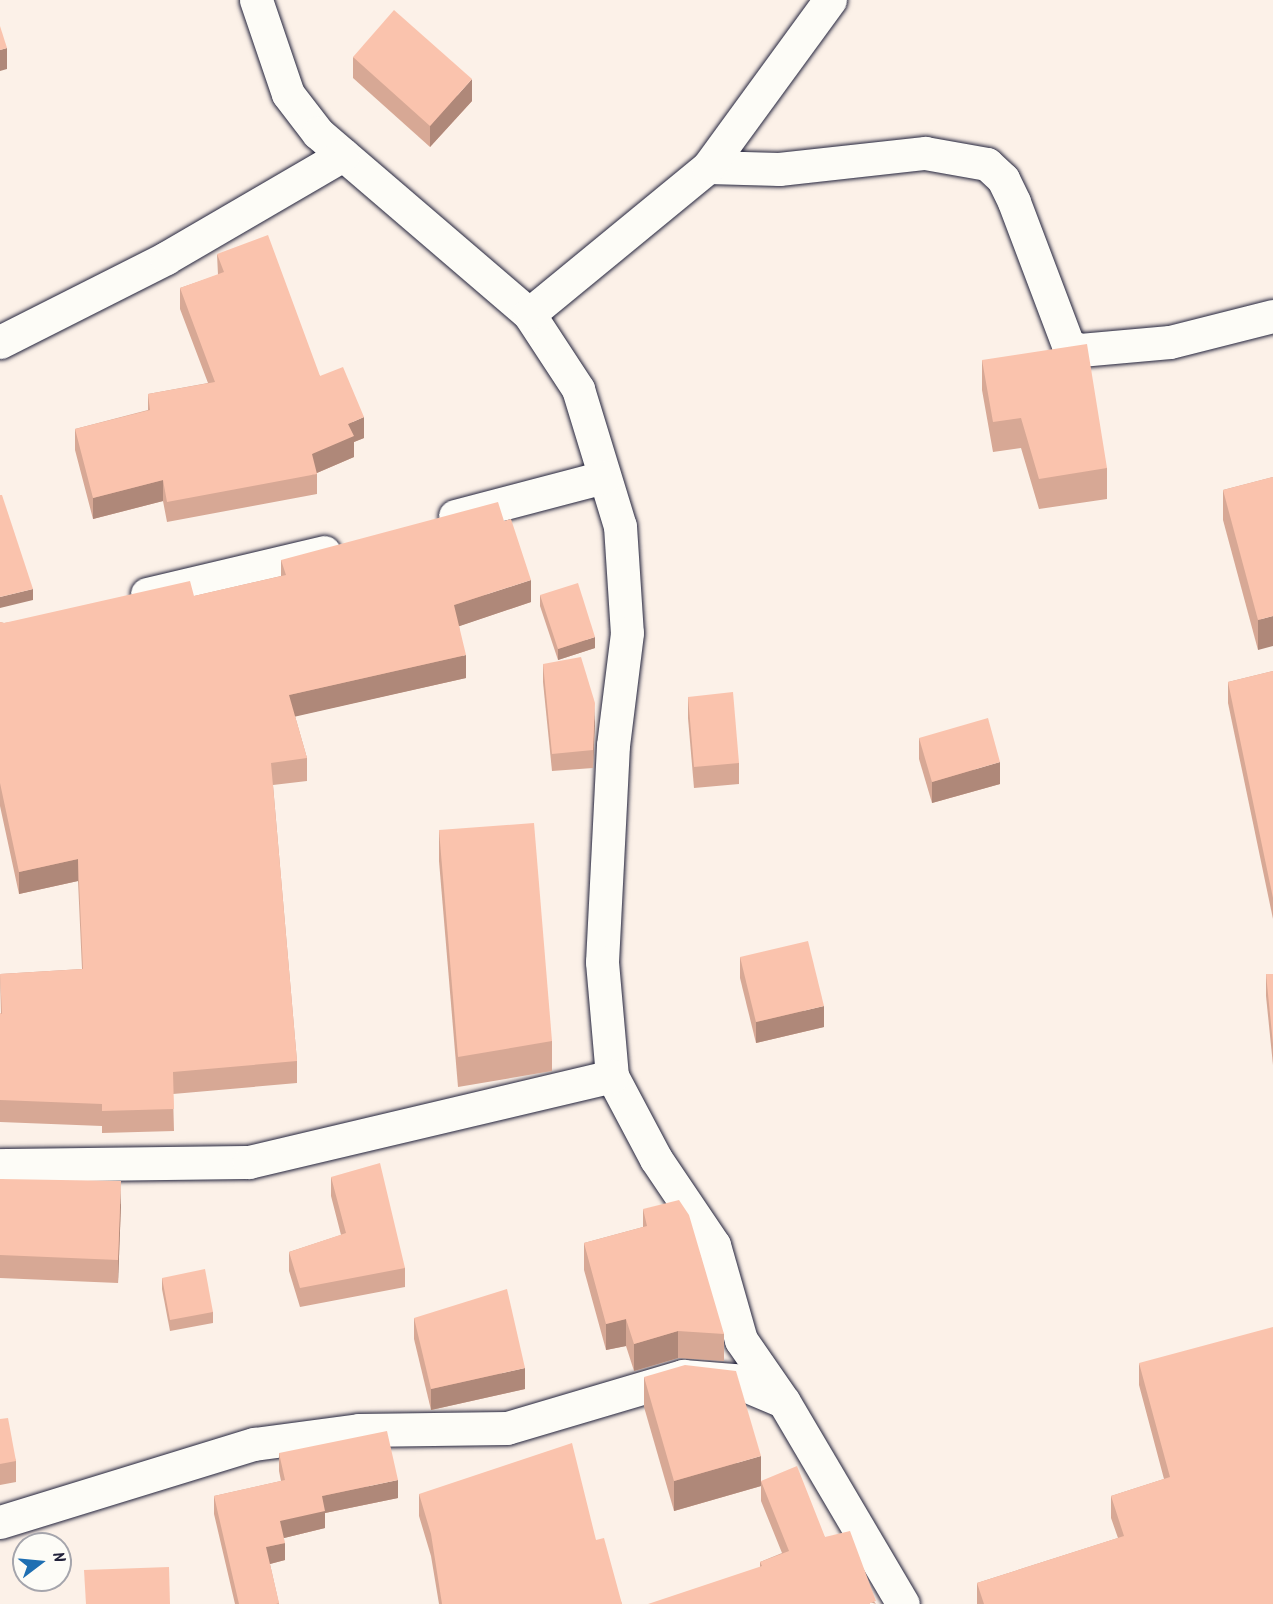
<!DOCTYPE html>
<style>
body{margin:0}
#map{position:relative;width:1273px;height:1604px;overflow:hidden;background:#fcf1e8;font-family:Kalam,sans-serif}
div>[style]{position:absolute}
.roads{filter:drop-shadow(0 0 2px #22223b) drop-shadow(0 0 2px #22223b)}
.minor>*{height:33px;margin:-16.5px;padding:0 16.5px;transform-origin:16.5px;border-radius:16.5px;background:#fdfcf7}
.wall>*{inset:0;background:#d7a895}
.shaded-wall>*{inset:0;background:#af8879}
.building>*{inset:0;background:#fac3ad}
span{translate:-50% -50%;white-space:nowrap;text-align:center;line-height:1.15;-webkit-text-stroke:5px #fdfcf7;paint-order:stroke}
.north{position:absolute;left:12px;top:1532px;width:60px;height:60px;box-sizing:border-box;background:#fdfcf7;border:2px solid #a5a5ac;border-radius:50%;rotate:74deg;font-size:16px;font-weight:700;line-height:24px;text-align:center;color:#22223b}
.north::after{content:'';display:block;margin:auto;width:21px;height:27px;background:#1f6fb2;clip-path:polygon(50% 0,100% 100%,50% 72%,0 100%)}
</style>
<div id="map">
<div class="roads">
<div class="minor">
<div style="left:256px;top:0;width:99px;rotate:71.2deg"></div>
<div style="left:288px;top:94px;width:49px;rotate:52.4deg"></div>
<div style="left:318px;top:133px;width:278px;rotate:40.6deg"></div>
<div style="left:529px;top:314px;width:90px;rotate:56.8deg"></div>
<div style="left:578px;top:389px;width:143px;rotate:73deg"></div>
<div style="left:620px;top:526px;width:107px;rotate:86.3deg"></div>
<div style="left:627px;top:633px;width:113px;rotate:97.1deg"></div>
<div style="left:613px;top:745px;width:217px;rotate:92.9deg"></div>
<div style="left:602px;top:962px;width:114px;rotate:85deg"></div>
<div style="left:612px;top:1076px;width:94px;rotate:62.1deg"></div>
<div style="left:656px;top:1159px;width:104px;rotate:56deg"></div>
<div style="left:714px;top:1245px;width:99px;rotate:74.1deg"></div>
<div style="left:741px;top:1340px;width:75px;rotate:55.3deg"></div>
<div style="left:784px;top:1402px;width:234px;rotate:59.5deg"></div>
<div style="left:708px;top:167px;width:71px;rotate:1.6deg"></div>
<div style="left:779px;top:169px;width:147px;rotate:-6.3deg"></div>
<div style="left:925px;top:153px;width:63px;rotate:10.1deg"></div>
<div style="left:987px;top:164px;width:22px;rotate:43deg"></div>
<div style="left:1003px;top:179px;width:25px;rotate:64deg"></div>
<div style="left:1014px;top:202px;width:153px;rotate:69.3deg"></div>
<div style="left:1068px;top:345px;width:13px;rotate:23deg"></div>
<div style="left:1080px;top:350px;width:90px;rotate:-5.1deg"></div>
<div style="left:1170px;top:342px;width:106px;rotate:-14.2deg"></div>
<div style="left:529px;top:314px;width:232px;rotate:-39.4deg"></div>
<div style="left:708px;top:167px;width:207px;rotate:-53.9deg"></div>
<div style="left:0;top:342px;width:186px;rotate:-26.8deg"></div>
<div style="left:166px;top:258px;width:205px;rotate:-30.2deg"></div>
<div style="left:455px;top:516px;width:154px;rotate:-14.7deg"></div>
<div style="left:147px;top:594px;width:182px;rotate:-13.3deg"></div>
<div style="left:0;top:1165px;width:249px;rotate:-0.7deg"></div>
<div style="left:249px;top:1162px;width:373px;rotate:-13.3deg"></div>
<div style="left:0;top:1522px;width:266px;rotate:-17.1deg"></div>
<div style="left:254px;top:1444px;width:106px;rotate:-7.6deg"></div>
<div style="left:359px;top:1430px;width:148px;rotate:-0.8deg"></div>
<div style="left:507px;top:1428px;width:184px;rotate:-16.5deg"></div>
<div style="left:683px;top:1376px;width:50px;rotate:4.6deg"></div>
<div style="left:733px;top:1380px;width:54px;rotate:22.8deg"></div>
</div>
</div>
<div class="wall">
<div style="clip-path:polygon(353px 57px,472px 101px,430px 147px,353px 78px)"></div>
<div style="clip-path:polygon(217px 254px,320px 376px,364px 438px,354px 442px,354px 457px,317px 473px,317px 494px,167px 522px,163px 501px,93px 519px,75px 450px,75px 429px,148px 410px,148px 394px,208px 383px,180px 309px,180px 288px,218px 275px)"></div>
<div style="clip-path:polygon(982px 360px,1107px 468px,1107px 499px,1039px 509px,1021px 448px,993px 452px,982px 390px)"></div>
<div style="clip-path:polygon(1273px 477px,1258px 650px,1223px 520px,1223px 490px)"></div>
<div style="clip-path:polygon(281px 560px,531px 602px,459px 626px,466px 678px,295px 716px,307px 758px,307px 781px,273px 785px,297px 1061px,297px 1083px,173px 1094px,174px 1131px,102px 1133px,102px 1126px,0 1122px,0 1013px,1px 1014px,0 974px,82px 969px,78px 881px,19px 894px,0 806px,0 622px,4px 623px,194px 596px,281px 576px)"></div>
<div style="clip-path:polygon(540px 595px,595px 648px,558px 660px,540px 606px)"></div>
<div style="clip-path:polygon(543px 664px,595px 721px,593px 768px,552px 771px,543px 682px)"></div>
<div style="clip-path:polygon(1273px 671px,1273px 919px,1228px 703px,1228px 682px)"></div>
<div style="clip-path:polygon(688px 697px,739px 763px,739px 784px,694px 788px,688px 718px)"></div>
<div style="clip-path:polygon(919px 738px,1000px 784px,932px 803px,919px 759px)"></div>
<div style="clip-path:polygon(439px 830px,552px 1041px,552px 1071px,458px 1087px,439px 861px)"></div>
<div style="clip-path:polygon(740px 957px,824px 1027px,756px 1043px,740px 978px)"></div>
<div style="clip-path:polygon(1266px 974px,1273px 974px,1273px 1065px,1266px 996px)"></div>
<div style="clip-path:polygon(331px 1177px,405px 1268px,405px 1287px,300px 1307px,289px 1271px,289px 1252px,341px 1235px,331px 1196px)"></div>
<div style="clip-path:polygon(0 1179px,121px 1204px,118px 1283px,0 1278px)"></div>
<div style="clip-path:polygon(643px 1209px,724px 1334px,724px 1361px,678px 1358px,634px 1371px,626px 1346px,606px 1350px,584px 1270px,584px 1243px,643px 1227px)"></div>
<div style="clip-path:polygon(162px 1278px,213px 1312px,213px 1323px,170px 1331px,162px 1289px)"></div>
<div style="clip-path:polygon(414px 1318px,525px 1389px,431px 1410px,414px 1339px)"></div>
<div style="clip-path:polygon(1139px 1363px,1273px 1604px,977px 1604px,977px 1583px,1118px 1538px,1111px 1518px,1111px 1496px,1164px 1479px,1139px 1385px)"></div>
<div style="clip-path:polygon(644px 1377px,761px 1486px,674px 1511px,644px 1407px)"></div>
<div style="clip-path:polygon(0 1419px,16px 1461px,16px 1482px,0 1485px)"></div>
<div style="clip-path:polygon(279px 1453px,398px 1498px,325px 1513px,325px 1528px,284px 1538px,285px 1560px,270px 1564px,279px 1604px,235px 1604px,214px 1514px,214px 1496px,281px 1481px,279px 1471px)"></div>
<div style="clip-path:polygon(761px 1481px,825px 1537px,876px 1604px,760px 1567px,760px 1562px,782px 1553px,761px 1501px)"></div>
<div style="clip-path:polygon(419px 1494px,596px 1540px,622px 1604px,439px 1604px,431px 1556px,419px 1516px)"></div>
</div>
<div class="shaded-wall">
<div style="clip-path:polygon(7px 48px,7px 69px,0 71px,0 50px)"></div>
<div style="clip-path:polygon(472px 79px,472px 101px,430px 147px,430px 126px)"></div>
<div style="clip-path:polygon(364px 417px,364px 438px,354px 442px,354px 457px,312px 475px,312px 454px,348px 424px)"></div>
<div style="clip-path:polygon(163px 480px,163px 501px,93px 519px,93px 498px)"></div>
<div style="clip-path:polygon(531px 580px,531px 602px,454px 628px,454px 605px)"></div>
<div style="clip-path:polygon(33px 589px,33px 600px,0 608px,0 597px)"></div>
<div style="clip-path:polygon(1273px 616px,1273px 646px,1258px 650px,1258px 620px)"></div>
<div style="clip-path:polygon(595px 637px,595px 648px,558px 660px,558px 649px)"></div>
<div style="clip-path:polygon(466px 655px,466px 678px,289px 718px,289px 695px)"></div>
<div style="clip-path:polygon(595px 703px,595px 721px,593px 768px,593px 750px)"></div>
<div style="clip-path:polygon(1000px 762px,1000px 784px,932px 803px,932px 782px)"></div>
<div style="clip-path:polygon(78px 859px,78px 881px,19px 894px,19px 872px)"></div>
<div style="clip-path:polygon(824px 1006px,824px 1027px,756px 1043px,756px 1022px)"></div>
<div style="clip-path:polygon(121px 1181px,121px 1204px,118px 1283px,118px 1260px)"></div>
<div style="clip-path:polygon(626px 1319px,626px 1346px,606px 1350px,606px 1324px)"></div>
<div style="clip-path:polygon(678px 1331px,678px 1358px,634px 1371px,634px 1344px)"></div>
<div style="clip-path:polygon(525px 1368px,525px 1389px,431px 1410px,431px 1389px)"></div>
<div style="clip-path:polygon(761px 1456px,761px 1486px,674px 1511px,674px 1481px)"></div>
<div style="clip-path:polygon(398px 1480px,398px 1498px,325px 1513px,325px 1528px,280px 1539px,280px 1521px,322px 1496px)"></div>
<div style="clip-path:polygon(285px 1543px,285px 1560px,266px 1565px,266px 1547px)"></div>
</div>
<div class="building">
<div style="clip-path:polygon(394px 10px,472px 79px,430px 126px,353px 57px)"></div>
<div style="clip-path:polygon(0 26px,7px 48px,0 50px)"></div>
<div style="clip-path:polygon(268px 235px,320px 376px,343px 367px,364px 417px,348px 424px,354px 436px,312px 454px,317px 474px,167px 502px,163px 480px,93px 498px,75px 429px,150px 410px,148px 394px,215px 382px,180px 288px,224px 272px,217px 254px)"></div>
<div style="clip-path:polygon(1087px 344px,1107px 468px,1039px 479px,1021px 418px,993px 422px,982px 360px)"></div>
<div style="clip-path:polygon(1273px 477px,1273px 616px,1258px 620px,1223px 490px)"></div>
<div style="clip-path:polygon(0 495px,2px 495px,33px 589px,0 597px)"></div>
<div style="clip-path:polygon(498px 502px,504px 521px,511px 519px,531px 580px,454px 605px,466px 655px,289px 695px,307px 758px,271px 763px,297px 1061px,173px 1072px,174px 1109px,102px 1111px,102px 1104px,0 1100px,0 1013px,2px 1014px,0 974px,83px 969px,78px 859px,19px 872px,0 783px,0 622px,4px 623px,190px 581px,194px 596px,286px 575px,281px 560px)"></div>
<div style="clip-path:polygon(578px 583px,595px 637px,558px 649px,540px 595px)"></div>
<div style="clip-path:polygon(581px 657px,595px 703px,593px 750px,552px 754px,543px 664px)"></div>
<div style="clip-path:polygon(1273px 671px,1273px 898px,1228px 682px)"></div>
<div style="clip-path:polygon(733px 692px,739px 763px,694px 767px,688px 697px)"></div>
<div style="clip-path:polygon(988px 718px,1000px 762px,932px 782px,919px 738px)"></div>
<div style="clip-path:polygon(534px 823px,552px 1041px,458px 1057px,439px 830px)"></div>
<div style="clip-path:polygon(808px 941px,824px 1006px,756px 1022px,740px 957px)"></div>
<div style="clip-path:polygon(1266px 974px,1273px 974px,1273px 1044px)"></div>
<div style="clip-path:polygon(380px 1163px,405px 1268px,300px 1288px,289px 1252px,346px 1233px,331px 1177px)"></div>
<div style="clip-path:polygon(0 1179px,121px 1181px,118px 1260px,0 1255px)"></div>
<div style="clip-path:polygon(679px 1200px,689px 1215px,724px 1334px,678px 1331px,634px 1344px,626px 1319px,606px 1324px,584px 1243px,647px 1226px,643px 1209px)"></div>
<div style="clip-path:polygon(205px 1269px,213px 1312px,170px 1320px,162px 1278px)"></div>
<div style="clip-path:polygon(507px 1289px,525px 1368px,431px 1389px,414px 1318px)"></div>
<div style="clip-path:polygon(1273px 1327px,1273px 1604px,984px 1604px,977px 1583px,1124px 1536px,1111px 1496px,1170px 1477px,1139px 1363px)"></div>
<div style="clip-path:polygon(685px 1365px,736px 1371px,761px 1456px,674px 1481px,644px 1377px)"></div>
<div style="clip-path:polygon(8px 1418px,16px 1461px,0 1464px,0 1419px)"></div>
<div style="clip-path:polygon(387px 1431px,398px 1480px,322px 1496px,325px 1511px,280px 1521px,285px 1543px,266px 1547px,279px 1603px,276px 1604px,239px 1604px,214px 1496px,285px 1480px,279px 1453px)"></div>
<div style="clip-path:polygon(572px 1443px,596px 1540px,604px 1538px,622px 1604px,442px 1604px,431px 1534px,419px 1494px)"></div>
<div style="clip-path:polygon(797px 1466px,825px 1537px,850px 1531px,876px 1601px,870px 1603px,870px 1604px,648px 1604px,762px 1566px,760px 1562px,789px 1551px,761px 1481px)"></div>
<div style="clip-path:polygon(169px 1567px,170px 1604px,86px 1604px,84px 1570px)"></div>
</div>
<div class="north">N</div>
</div>
